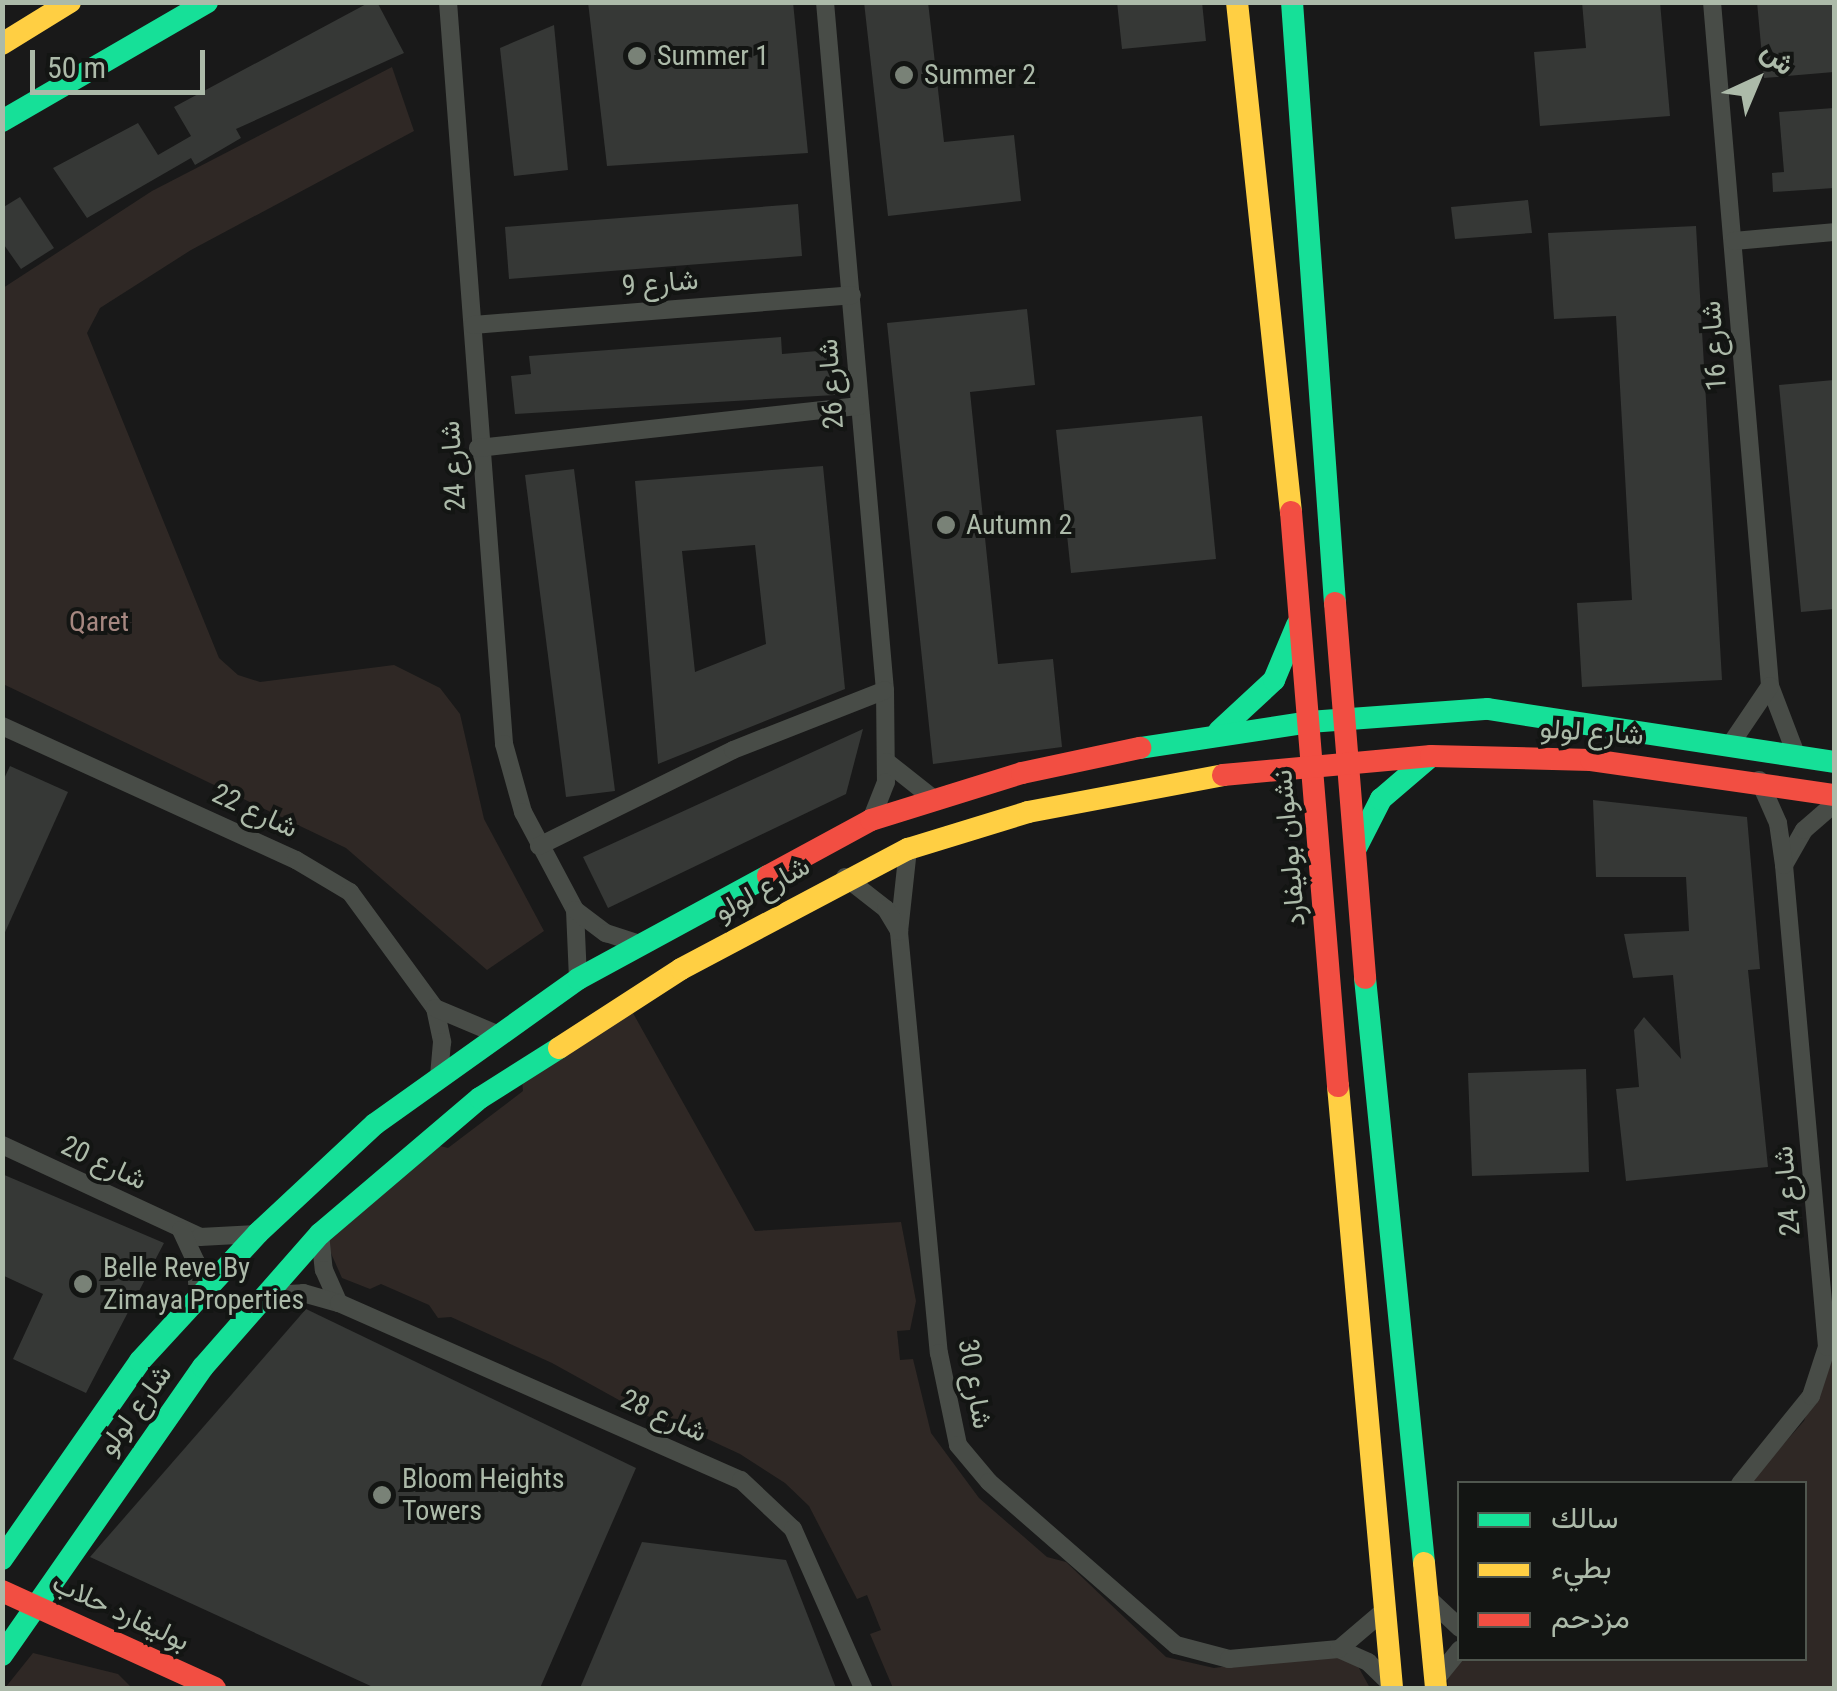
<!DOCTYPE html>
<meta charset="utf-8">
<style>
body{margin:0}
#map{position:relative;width:1837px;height:1691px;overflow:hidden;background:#191919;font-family:"Roboto Condensed",Vazirmatn,sans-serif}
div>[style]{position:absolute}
.green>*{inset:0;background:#2f2825}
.building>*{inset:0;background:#363836}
.street>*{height:18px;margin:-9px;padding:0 9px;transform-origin:9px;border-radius:9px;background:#484c47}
.fast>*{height:22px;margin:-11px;padding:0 11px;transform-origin:11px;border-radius:11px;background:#16e098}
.slow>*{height:22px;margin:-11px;padding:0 11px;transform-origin:11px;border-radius:11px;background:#ffcf43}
.jam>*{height:22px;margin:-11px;padding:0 11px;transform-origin:11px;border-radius:11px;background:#f24e42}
.dots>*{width:28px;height:28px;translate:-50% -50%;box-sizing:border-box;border:5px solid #131513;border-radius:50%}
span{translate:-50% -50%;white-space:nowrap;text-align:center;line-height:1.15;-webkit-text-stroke:8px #131513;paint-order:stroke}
.poi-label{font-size:28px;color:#acbaa9}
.left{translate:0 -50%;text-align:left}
.street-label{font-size:28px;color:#acbaa9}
.park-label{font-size:28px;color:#a68780}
.frame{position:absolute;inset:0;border:5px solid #acbaa9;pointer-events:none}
.legend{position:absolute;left:1457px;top:1481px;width:350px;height:180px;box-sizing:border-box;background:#131513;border:2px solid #50574f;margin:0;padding:12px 18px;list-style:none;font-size:30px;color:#acbaa9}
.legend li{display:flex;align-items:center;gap:20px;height:50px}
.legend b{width:50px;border:2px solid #50574f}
.north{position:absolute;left:1707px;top:30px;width:100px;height:100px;-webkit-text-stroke:8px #131513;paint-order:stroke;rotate:44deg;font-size:28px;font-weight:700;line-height:40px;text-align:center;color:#acbaa9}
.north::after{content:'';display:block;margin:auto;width:35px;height:45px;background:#acbaa9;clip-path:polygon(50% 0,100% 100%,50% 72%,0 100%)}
.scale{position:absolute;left:30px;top:50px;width:175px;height:45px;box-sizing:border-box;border:5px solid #acbaa9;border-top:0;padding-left:12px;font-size:30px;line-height:35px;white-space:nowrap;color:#acbaa9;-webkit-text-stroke:8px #131513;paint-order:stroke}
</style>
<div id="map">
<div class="green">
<div style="clip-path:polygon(392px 67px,414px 131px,191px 250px,100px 308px,87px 333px,219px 658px,238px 675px,260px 682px,394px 665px,440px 688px,460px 714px,484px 819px,544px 931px,487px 970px,346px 848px,3px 684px,3px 288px,152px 191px)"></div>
<div style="clip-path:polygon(629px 1006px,755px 1231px,901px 1222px,916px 1301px,910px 1330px,897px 1331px,900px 1360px,913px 1359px,931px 1433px,979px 1498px,1047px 1557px,1066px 1562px,1166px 1657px,1214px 1668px,1311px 1655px,1354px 1659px,1370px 1688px,893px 1688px,870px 1634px,881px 1630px,867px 1595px,857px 1599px,809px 1506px,785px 1483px,740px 1454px,686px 1429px,675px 1431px,552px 1363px,451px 1317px,438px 1318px,429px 1305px,381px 1284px,370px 1289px,342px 1278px,326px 1242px,428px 1143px,448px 1148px,523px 1091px,522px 1080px)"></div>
<div style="clip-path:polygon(1834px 1338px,1834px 1688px,1448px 1688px,1447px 1673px,1460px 1658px,1804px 1658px,1804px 1484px,1749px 1483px,1804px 1421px)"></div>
<div style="clip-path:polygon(33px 1653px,118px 1674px,132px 1688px,5px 1688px)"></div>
</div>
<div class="building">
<div style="clip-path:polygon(370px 2px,377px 2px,404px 53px,236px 129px,241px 138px,195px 165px,191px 158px,87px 218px,53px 168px,138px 123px,158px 155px,191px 136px,174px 107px)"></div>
<div style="clip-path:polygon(588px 2px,793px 2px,808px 153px,607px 166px)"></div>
<div style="clip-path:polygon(864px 2px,928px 2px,944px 142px,1014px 135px,1021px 201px,888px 216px)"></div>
<div style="clip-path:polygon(1117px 2px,1202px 2px,1206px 41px,1122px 49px)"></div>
<div style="clip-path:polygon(1582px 2px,1660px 2px,1670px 116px,1540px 126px,1534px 52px,1586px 48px)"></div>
<div style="clip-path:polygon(1757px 2px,1834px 2px,1834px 72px,1764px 78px)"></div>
<div style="clip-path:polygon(554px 25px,568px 170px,514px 176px,500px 48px)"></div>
<div style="clip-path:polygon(1834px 108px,1834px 188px,1773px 192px,1772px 173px,1784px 172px,1779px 112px)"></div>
<div style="clip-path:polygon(20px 197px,54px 248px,21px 269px,2px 242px,2px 208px)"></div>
<div style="clip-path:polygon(1528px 200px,1532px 233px,1455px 239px,1451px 207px)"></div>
<div style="clip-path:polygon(798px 204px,802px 256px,509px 279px,505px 227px)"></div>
<div style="clip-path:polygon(1696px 226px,1722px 680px,1582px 687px,1577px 603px,1632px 600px,1616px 316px,1554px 319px,1548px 233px)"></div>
<div style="clip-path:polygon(1027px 309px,1035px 385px,970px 392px,998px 664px,1053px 659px,1062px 747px,933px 764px,887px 323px)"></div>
<div style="clip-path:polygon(781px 337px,782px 354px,830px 350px,835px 395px,515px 414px,511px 376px,531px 374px,529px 356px)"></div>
<div style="clip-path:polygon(1834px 380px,1834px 609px,1801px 612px,1779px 385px)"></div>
<div style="clip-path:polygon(1202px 416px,1216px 559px,1071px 573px,1056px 430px)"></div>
<div style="clip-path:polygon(evenodd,823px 466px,845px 689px,658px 764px,635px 481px,823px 466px,755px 545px,766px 644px,695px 672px,682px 551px,755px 545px)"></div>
<div style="clip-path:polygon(574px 469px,615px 791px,566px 797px,525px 475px)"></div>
<div style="clip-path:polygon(863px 729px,846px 794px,608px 908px,583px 857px)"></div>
<div style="clip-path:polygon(10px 766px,68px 792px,2px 939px,2px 783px)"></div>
<div style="clip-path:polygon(1593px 800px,1747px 817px,1760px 969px,1748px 970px,1768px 1167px,1626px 1181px,1616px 1089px,1639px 1087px,1634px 1030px,1644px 1017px,1681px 1059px,1673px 975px,1633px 978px,1624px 934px,1689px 931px,1686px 877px,1596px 877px)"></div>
<div style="clip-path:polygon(1586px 1069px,1589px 1172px,1472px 1176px,1468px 1073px)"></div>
<div style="clip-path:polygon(2px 1174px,164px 1243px,86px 1393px,13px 1359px,43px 1294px,2px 1275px)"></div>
<div style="clip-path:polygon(306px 1309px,636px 1468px,540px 1688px,375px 1688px,90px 1557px)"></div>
<div style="clip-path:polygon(642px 1542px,786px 1560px,836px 1688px,580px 1688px)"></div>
</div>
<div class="street">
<div style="left:448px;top:2px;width:744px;rotate:85.68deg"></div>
<div style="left:504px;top:744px;width:71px;rotate:74.4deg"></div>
<div style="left:523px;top:812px;width:111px;rotate:62deg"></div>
<div style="left:575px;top:910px;width:69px;rotate:87.5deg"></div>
<div style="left:825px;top:2px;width:691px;rotate:85.02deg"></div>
<div style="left:885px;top:690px;width:92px;rotate:89.4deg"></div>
<div style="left:886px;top:782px;width:41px;rotate:111.5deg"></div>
<div style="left:1712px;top:2px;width:686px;rotate:85.15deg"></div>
<div style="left:1770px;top:686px;width:73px;rotate:69.1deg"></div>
<div style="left:1734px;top:241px;width:100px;rotate:-5.1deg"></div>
<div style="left:473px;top:325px;width:380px;rotate:-4.5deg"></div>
<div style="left:478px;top:448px;width:384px;rotate:-6.3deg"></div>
<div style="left:2px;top:726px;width:323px;rotate:24.5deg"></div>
<div style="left:296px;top:860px;width:63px;rotate:30.7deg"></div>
<div style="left:350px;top:892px;width:144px;rotate:53.8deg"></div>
<div style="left:435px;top:1008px;width:35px;rotate:78deg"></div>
<div style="left:442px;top:1042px;width:34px;rotate:95deg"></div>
<div style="left:1730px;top:745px;width:71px;rotate:-55.9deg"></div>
<div style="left:887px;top:762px;width:61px;rotate:38.4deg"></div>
<div style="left:539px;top:846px;width:216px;rotate:-26.3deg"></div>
<div style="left:733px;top:750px;width:163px;rotate:-21.5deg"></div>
<div style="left:908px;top:849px;width:83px;rotate:96.2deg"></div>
<div style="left:899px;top:932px;width:423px;rotate:84.6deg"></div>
<div style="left:939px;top:1353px;width:94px;rotate:78.3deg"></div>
<div style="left:958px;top:1445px;width:48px;rotate:50deg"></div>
<div style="left:989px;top:1482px;width:248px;rotate:41.1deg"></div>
<div style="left:1176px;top:1645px;width:55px;rotate:14.8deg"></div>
<div style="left:1229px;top:1659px;width:110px;rotate:-5.2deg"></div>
<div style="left:1339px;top:1649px;width:32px;rotate:24deg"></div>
<div style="left:1368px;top:1662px;width:32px;rotate:44deg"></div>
<div style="left:1784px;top:865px;width:40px;rotate:-60.3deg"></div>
<div style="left:1804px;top:830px;width:40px;rotate:-41deg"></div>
<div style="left:845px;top:877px;width:52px;rotate:38deg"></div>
<div style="left:886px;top:909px;width:26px;rotate:59deg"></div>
<div style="left:575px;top:910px;width:39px;rotate:37deg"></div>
<div style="left:606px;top:933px;width:38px;rotate:18deg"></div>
<div style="left:435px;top:1008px;width:67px;rotate:22.8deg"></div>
<div style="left:2px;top:1145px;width:218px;rotate:24.9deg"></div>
<div style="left:200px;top:1237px;width:57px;rotate:-3deg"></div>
<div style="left:181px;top:1230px;width:35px;rotate:65deg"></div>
<div style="left:196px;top:1262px;width:36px;rotate:87deg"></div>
<div style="left:320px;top:1234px;width:36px;rotate:84deg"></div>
<div style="left:324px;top:1270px;width:36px;rotate:66deg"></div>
<div style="left:267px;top:1295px;width:36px;rotate:-3deg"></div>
<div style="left:303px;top:1293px;width:37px;rotate:16deg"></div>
<div style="left:339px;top:1303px;width:439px;rotate:23.8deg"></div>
<div style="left:741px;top:1480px;width:71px;rotate:43.3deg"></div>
<div style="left:793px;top:1529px;width:174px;rotate:66.2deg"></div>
<div style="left:1740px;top:1484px;width:113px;rotate:-51.1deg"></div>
<div style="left:1811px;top:1396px;width:52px;rotate:-71.9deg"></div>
<div style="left:1827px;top:1347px;width:484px;rotate:-95.1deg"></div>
<div style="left:1784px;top:865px;width:42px;rotate:-98.1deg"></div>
<div style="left:1778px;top:823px;width:47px;rotate:-113.8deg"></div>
<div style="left:1428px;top:1598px;width:44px;rotate:43.2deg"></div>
<div style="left:1339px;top:1649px;width:60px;rotate:-40.3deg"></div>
<div style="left:1436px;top:1679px;width:38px;rotate:-51deg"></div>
</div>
<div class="fast">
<div style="left:1292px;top:2px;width:603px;rotate:85.91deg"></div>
<div style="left:2px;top:121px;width:237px;rotate:-30.1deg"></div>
<div style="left:1219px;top:731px;width:75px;rotate:-42.8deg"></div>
<div style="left:1274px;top:680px;width:60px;rotate:-67.3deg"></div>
<div style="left:1140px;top:748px;width:171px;rotate:-8.7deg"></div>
<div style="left:1309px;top:722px;width:179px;rotate:-4.2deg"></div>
<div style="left:1488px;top:709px;width:350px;rotate:8.7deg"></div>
<div style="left:1356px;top:848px;width:55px;rotate:-63deg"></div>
<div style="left:1381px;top:799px;width:65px;rotate:-40.6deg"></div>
<div style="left:1365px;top:978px;width:588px;rotate:84.24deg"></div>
<div style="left:2px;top:1559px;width:241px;rotate:-55.1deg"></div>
<div style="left:140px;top:1361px;width:174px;rotate:-47.3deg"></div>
<div style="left:258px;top:1233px;width:160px;rotate:-43deg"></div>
<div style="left:375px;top:1124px;width:249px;rotate:-35.5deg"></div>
<div style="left:578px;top:979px;width:216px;rotate:-28.5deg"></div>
<div style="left:2px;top:1655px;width:351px;rotate:-55.1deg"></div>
<div style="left:203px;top:1367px;width:177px;rotate:-48.7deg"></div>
<div style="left:320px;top:1234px;width:210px;rotate:-40.4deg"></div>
<div style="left:480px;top:1098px;width:93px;rotate:-32.3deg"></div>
</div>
<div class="slow">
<div style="left:1237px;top:2px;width:513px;rotate:83.96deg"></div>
<div style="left:2px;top:44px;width:80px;rotate:-31.7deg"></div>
<div style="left:559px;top:1048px;width:145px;rotate:-32.9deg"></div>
<div style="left:681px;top:969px;width:257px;rotate:-27.9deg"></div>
<div style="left:908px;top:849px;width:126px;rotate:-17.1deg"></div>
<div style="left:1028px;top:812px;width:198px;rotate:-10.7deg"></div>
<div style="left:1338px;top:1086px;width:604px;rotate:84.87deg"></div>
<div style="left:1424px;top:1563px;width:126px;rotate:84.5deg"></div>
</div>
<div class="jam">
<div style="left:1291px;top:512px;width:576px;rotate:85.32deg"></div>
<div style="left:1335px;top:603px;width:376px;rotate:85.4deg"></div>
<div style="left:1223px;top:775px;width:209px;rotate:-5.2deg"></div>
<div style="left:1431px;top:756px;width:160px;rotate:1.4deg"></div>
<div style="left:1591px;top:760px;width:246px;rotate:8.2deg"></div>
<div style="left:768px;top:876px;width:117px;rotate:-28.5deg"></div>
<div style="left:871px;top:820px;width:158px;rotate:-17.3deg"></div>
<div style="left:1022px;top:773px;width:121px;rotate:-12deg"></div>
<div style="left:2px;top:1591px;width:234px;rotate:24.5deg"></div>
</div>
<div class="dots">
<div style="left:637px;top:56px;background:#798277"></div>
<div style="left:904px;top:75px;background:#798277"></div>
<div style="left:946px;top:525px;background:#798277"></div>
<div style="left:83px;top:1284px;background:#798277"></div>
<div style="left:382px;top:1495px;background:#798277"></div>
</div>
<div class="poi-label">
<span class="left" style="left:657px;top:56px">Summer 1</span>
<span class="left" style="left:924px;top:75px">Summer 2</span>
<span class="left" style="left:966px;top:525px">Autumn 2</span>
<span class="left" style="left:103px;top:1284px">Belle Reve By<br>Zimaya Properties</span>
<span class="left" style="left:402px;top:1495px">Bloom Heights<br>Towers</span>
</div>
<div class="street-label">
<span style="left:660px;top:283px;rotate:-5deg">شارع 9</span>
<span style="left:1714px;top:346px;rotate:-94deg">شارع 16</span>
<span style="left:831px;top:384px;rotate:-94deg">شارع 26</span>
<span style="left:453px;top:466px;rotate:-94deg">شارع 24</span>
<span style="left:1592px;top:732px;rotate:4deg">شارع لولو</span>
<span style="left:255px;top:811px;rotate:25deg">شارع 22</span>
<span style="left:1289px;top:848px;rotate:-95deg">نشوان بوليفارد</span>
<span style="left:762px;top:889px;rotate:-29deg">شارع لولو</span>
<span style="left:104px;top:1163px;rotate:25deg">شارع 20</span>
<span style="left:1787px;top:1191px;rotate:-95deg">شارع 24</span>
<span style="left:975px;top:1384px;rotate:80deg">شارع 30</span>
<span style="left:135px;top:1410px;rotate:-54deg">شارع لولو</span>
<span style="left:664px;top:1416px;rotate:24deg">شارع 28</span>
<span style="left:121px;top:1612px;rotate:25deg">بوليفارد حلاب</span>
</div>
<div class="park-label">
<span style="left:99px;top:622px">Qaret</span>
</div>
<div class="frame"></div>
<ul class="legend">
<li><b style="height:12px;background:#16e098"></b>سالك</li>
<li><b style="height:12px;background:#ffcf43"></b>بطيء</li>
<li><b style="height:12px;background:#f24e42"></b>مزدحم</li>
</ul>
<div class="north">ش</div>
<div class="scale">50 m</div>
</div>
